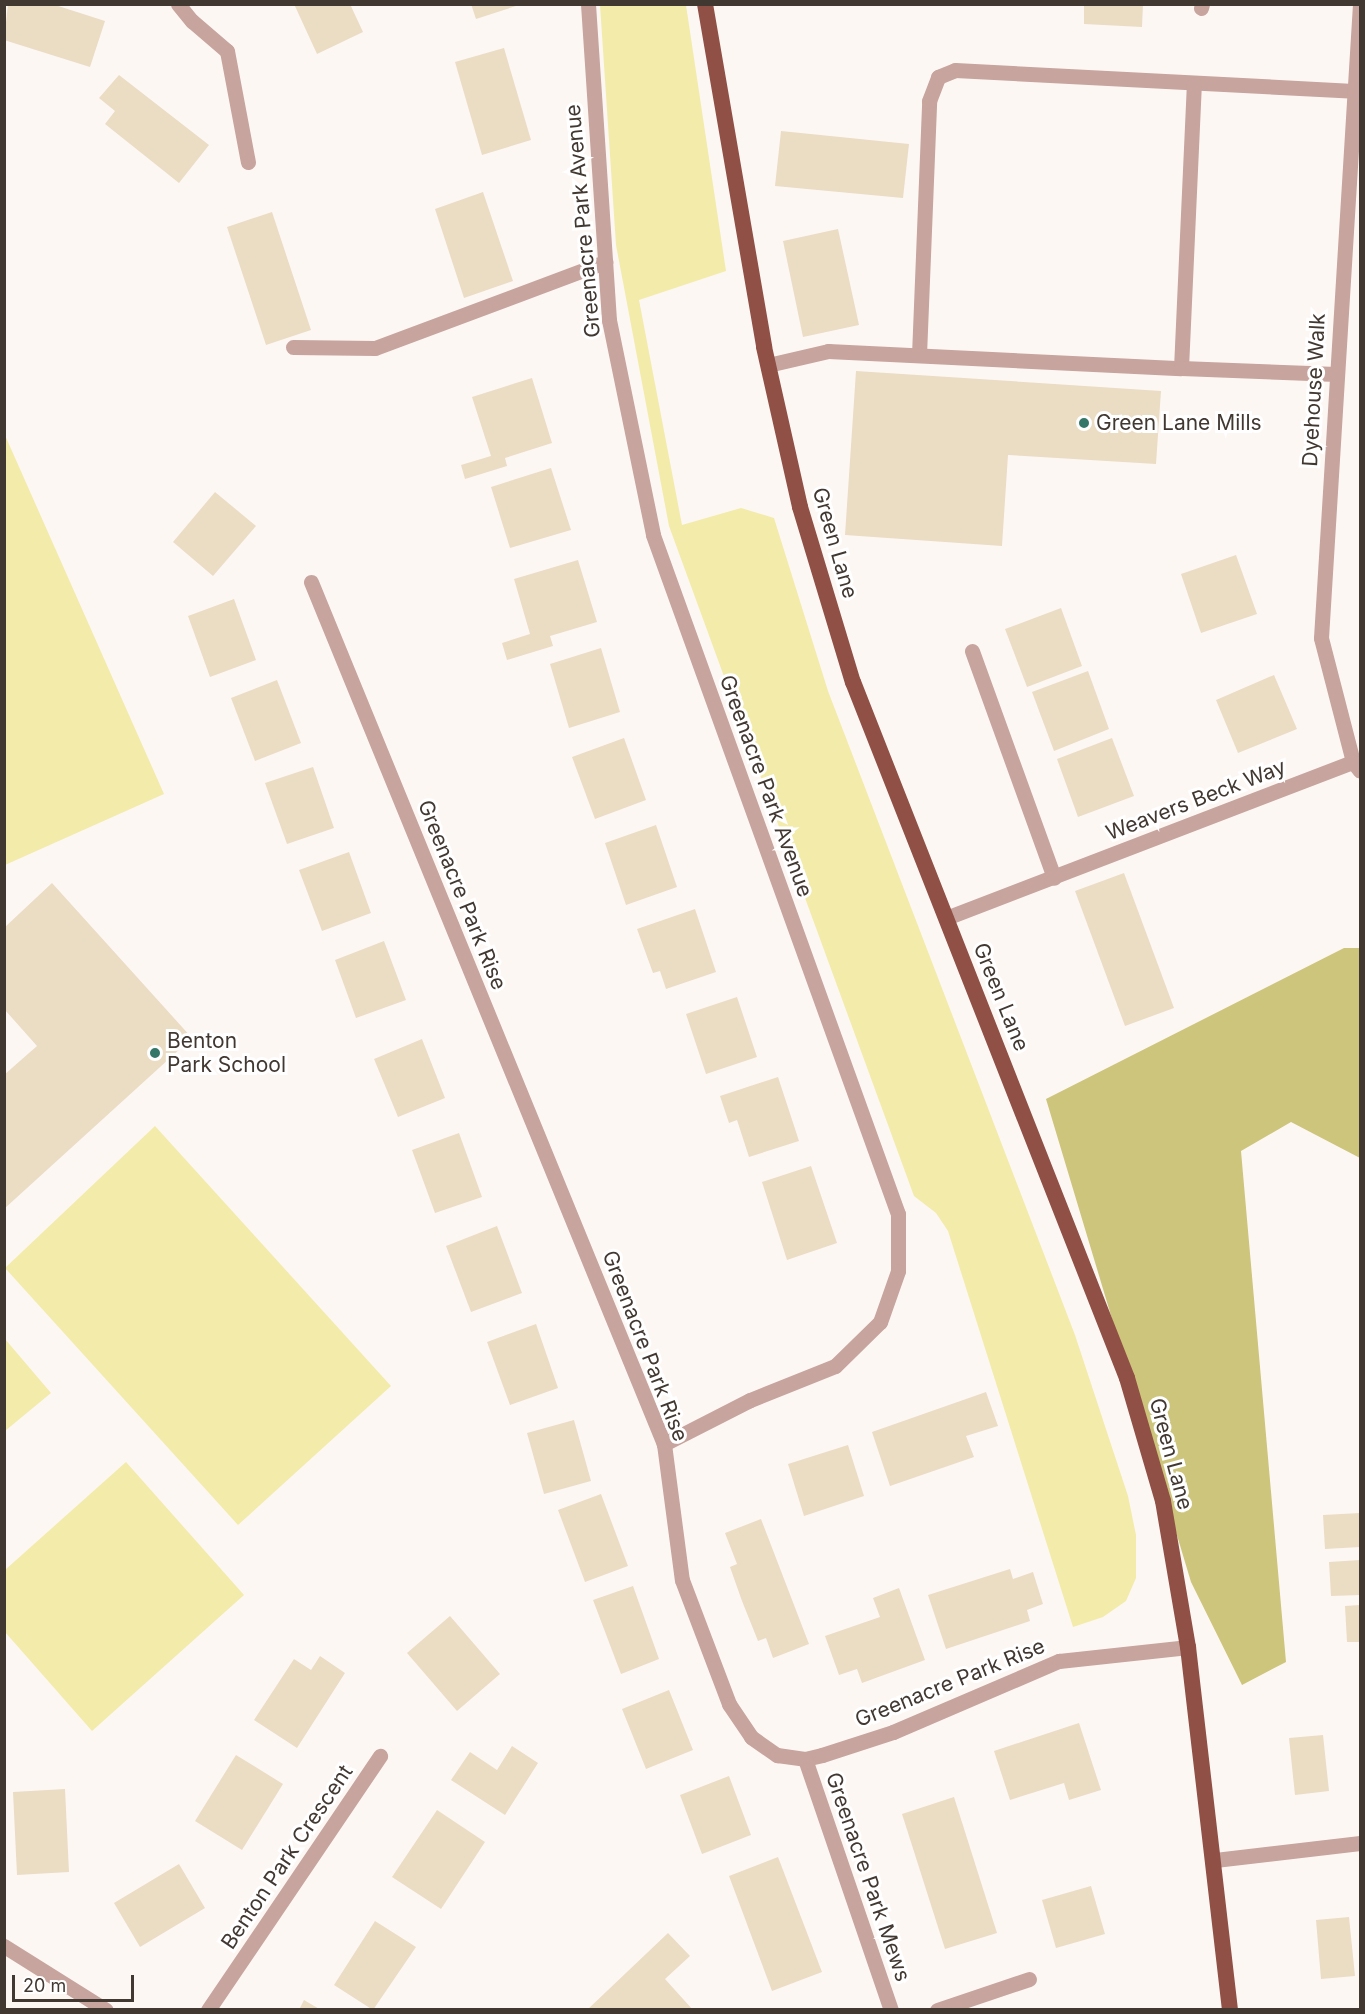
<!DOCTYPE html>
<style>
body{margin:0}
#map{position:relative;width:1365px;height:2014px;overflow:hidden;background:#fdf7f4;font-family:Inter,sans-serif}
div>[style]{position:absolute}
.green>*{inset:0;background:#f2ebaa}
.forest>*{inset:0;background:#cdc57c}
.building>*{inset:0;background:#ebdcc4}
.service>*{height:15px;margin:-7.5px;padding:0 7.5px;transform-origin:7.5px;border-radius:7.5px;background:#c7a49e}
.pedestrian>*{height:15px;margin:-7.5px;padding:0 7.5px;transform-origin:7.5px;border-radius:7.5px;background:#c7a49e}
.minor>*{height:15px;margin:-7.5px;padding:0 7.5px;transform-origin:7.5px;border-radius:7.5px;background:#c7a49e}
.trunk>*{height:16px;margin:-8px;padding:0 8px;transform-origin:8px;border-radius:8px;background:#905046}
.dots>*{width:16px;height:16px;translate:-50% -50%;box-sizing:border-box;border:3px solid #fff;border-radius:50%}
span{translate:-50% -50%;white-space:nowrap;text-align:center;line-height:1.15;-webkit-text-stroke:6px #fff;paint-order:stroke}
.street-label{font-size:21px;color:#423832}
.poi-label{font-size:21px;color:#423832}
.left{translate:0 -50%;text-align:left}
.frame{position:absolute;inset:0;border:6px solid #423832;pointer-events:none}
.scale{position:absolute;left:12px;top:1975px;width:122px;height:27px;box-sizing:border-box;border:3px solid #423832;border-top:0;padding-left:8px;font-size:18px;line-height:21px;white-space:nowrap;color:#423832;-webkit-text-stroke:4px #fff;paint-order:stroke}
</style>
<div id="map">
<div class="green">
<div style="clip-path:polygon(600px 5px,686px 5px,726px 271px,639px 300px,682px 525px,741px 508px,774px 518px,828px 691px,1075px 1335px,1128px 1496px,1136px 1535px,1136px 1578px,1126px 1601px,1103px 1617px,1073px 1627px,948px 1231px,936px 1213px,914px 1196px,669px 526px,616px 245px)"></div>
<div style="clip-path:polygon(4px 433px,164px 794px,5px 865px,4px 865px)"></div>
<div style="clip-path:polygon(155px 1126px,391px 1386px,238px 1525px,5px 1268px)"></div>
<div style="clip-path:polygon(5px 1339px,51px 1393px,5px 1431px,4px 1431px)"></div>
<div style="clip-path:polygon(126px 1462px,244px 1595px,92px 1731px,5px 1632px,5px 1570px)"></div>
</div>
<div class="forest">
<div style="clip-path:polygon(1344px 948px,1360px 948px,1360px 1158px,1291px 1122px,1241px 1151px,1286px 1662px,1242px 1685px,1191px 1582px,1046px 1099px)"></div>
</div>
<div class="building">
<div style="clip-path:polygon(8px 4px,52px 4px,105px 21px,90px 67px,4px 40px)"></div>
<div style="clip-path:polygon(294px 4px,350px 4px,363px 32px,317px 54px)"></div>
<div style="clip-path:polygon(471px 4px,519px 4px,519px 5px,476px 19px)"></div>
<div style="clip-path:polygon(1084px 4px,1143px 4px,1142px 27px,1084px 24px)"></div>
<div style="clip-path:polygon(504px 48px,531px 140px,482px 155px,455px 62px)"></div>
<div style="clip-path:polygon(119px 75px,209px 145px,179px 183px,105px 124px,115px 111px,99px 98px)"></div>
<div style="clip-path:polygon(781px 131px,909px 144px,903px 198px,775px 186px)"></div>
<div style="clip-path:polygon(483px 192px,513px 281px,464px 298px,435px 209px)"></div>
<div style="clip-path:polygon(272px 212px,311px 330px,266px 345px,227px 227px)"></div>
<div style="clip-path:polygon(838px 229px,859px 325px,803px 337px,783px 241px)"></div>
<div style="clip-path:polygon(856px 371px,1161px 391px,1156px 464px,1008px 455px,1002px 546px,845px 535px)"></div>
<div style="clip-path:polygon(532px 378px,552px 443px,505px 458px,507px 466px,465px 479px,461px 465px,491px 456px,472px 397px)"></div>
<div style="clip-path:polygon(551px 468px,571px 530px,510px 548px,491px 487px)"></div>
<div style="clip-path:polygon(215px 492px,256px 526px,213px 576px,173px 542px)"></div>
<div style="clip-path:polygon(1236px 555px,1257px 614px,1201px 633px,1181px 574px)"></div>
<div style="clip-path:polygon(578px 560px,597px 622px,550px 636px,553px 646px,507px 660px,502px 643px,530px 634px,514px 579px)"></div>
<div style="clip-path:polygon(234px 599px,256px 660px,210px 677px,188px 616px)"></div>
<div style="clip-path:polygon(1061px 608px,1082px 666px,1027px 687px,1005px 629px)"></div>
<div style="clip-path:polygon(601px 648px,620px 712px,569px 728px,550px 664px)"></div>
<div style="clip-path:polygon(1088px 671px,1109px 729px,1054px 751px,1032px 692px)"></div>
<div style="clip-path:polygon(1274px 675px,1297px 729px,1238px 753px,1216px 700px)"></div>
<div style="clip-path:polygon(277px 680px,301px 743px,255px 761px,231px 698px)"></div>
<div style="clip-path:polygon(624px 738px,646px 800px,595px 819px,572px 757px)"></div>
<div style="clip-path:polygon(1112px 738px,1134px 796px,1078px 817px,1057px 759px)"></div>
<div style="clip-path:polygon(313px 767px,334px 828px,287px 844px,265px 783px)"></div>
<div style="clip-path:polygon(656px 825px,677px 887px,626px 905px,605px 843px)"></div>
<div style="clip-path:polygon(349px 852px,371px 913px,322px 931px,299px 870px)"></div>
<div style="clip-path:polygon(1124px 873px,1174px 1008px,1125px 1026px,1075px 891px)"></div>
<div style="clip-path:polygon(52px 883px,192px 1038px,4px 1209px,4px 1075px,37px 1046px,5px 1010px,5px 927px)"></div>
<div style="clip-path:polygon(695px 909px,716px 972px,666px 989px,660px 971px,653px 973px,637px 929px)"></div>
<div style="clip-path:polygon(384px 941px,406px 1000px,356px 1018px,335px 960px)"></div>
<div style="clip-path:polygon(737px 997px,757px 1057px,706px 1074px,686px 1014px)"></div>
<div style="clip-path:polygon(422px 1039px,445px 1098px,398px 1117px,374px 1059px)"></div>
<div style="clip-path:polygon(778px 1077px,799px 1141px,749px 1157px,737px 1120px,729px 1123px,720px 1096px)"></div>
<div style="clip-path:polygon(459px 1133px,482px 1197px,435px 1213px,412px 1150px)"></div>
<div style="clip-path:polygon(811px 1166px,837px 1243px,787px 1260px,762px 1182px)"></div>
<div style="clip-path:polygon(497px 1226px,522px 1293px,471px 1312px,446px 1246px)"></div>
<div style="clip-path:polygon(536px 1324px,558px 1388px,510px 1405px,487px 1342px)"></div>
<div style="clip-path:polygon(986px 1392px,998px 1426px,966px 1436px,974px 1457px,890px 1486px,872px 1432px)"></div>
<div style="clip-path:polygon(574px 1420px,591px 1481px,544px 1494px,527px 1433px)"></div>
<div style="clip-path:polygon(848px 1445px,864px 1496px,804px 1516px,788px 1464px)"></div>
<div style="clip-path:polygon(601px 1494px,628px 1566px,585px 1582px,558px 1510px)"></div>
<div style="clip-path:polygon(1360px 1513px,1360px 1547px,1325px 1549px,1323px 1515px)"></div>
<div style="clip-path:polygon(761px 1519px,809px 1644px,773px 1658px,766px 1638px,758px 1641px,742px 1601px,730px 1567px,737px 1564px,725px 1533px)"></div>
<div style="clip-path:polygon(1360px 1560px,1360px 1595px,1331px 1596px,1329px 1562px)"></div>
<div style="clip-path:polygon(1010px 1569px,1013px 1579px,1033px 1572px,1043px 1604px,1027px 1610px,1030px 1621px,946px 1649px,928px 1595px)"></div>
<div style="clip-path:polygon(633px 1586px,659px 1659px,621px 1674px,593px 1600px)"></div>
<div style="clip-path:polygon(899px 1588px,925px 1660px,862px 1683px,857px 1669px,839px 1675px,825px 1636px,880px 1617px,873px 1598px)"></div>
<div style="clip-path:polygon(1360px 1605px,1360px 1642px,1347px 1642px,1345px 1606px)"></div>
<div style="clip-path:polygon(450px 1616px,500px 1674px,457px 1711px,407px 1653px)"></div>
<div style="clip-path:polygon(320px 1656px,345px 1673px,297px 1748px,254px 1720px,294px 1659px,311px 1670px)"></div>
<div style="clip-path:polygon(669px 1690px,693px 1750px,646px 1769px,622px 1709px)"></div>
<div style="clip-path:polygon(1079px 1723px,1101px 1790px,1069px 1800px,1064px 1783px,1010px 1800px,994px 1751px)"></div>
<div style="clip-path:polygon(1323px 1735px,1329px 1791px,1295px 1795px,1289px 1738px)"></div>
<div style="clip-path:polygon(512px 1746px,538px 1763px,505px 1815px,451px 1780px,470px 1752px,497px 1770px)"></div>
<div style="clip-path:polygon(236px 1755px,283px 1784px,242px 1850px,195px 1821px)"></div>
<div style="clip-path:polygon(729px 1776px,751px 1835px,702px 1854px,680px 1795px)"></div>
<div style="clip-path:polygon(65px 1789px,69px 1872px,17px 1875px,13px 1792px)"></div>
<div style="clip-path:polygon(954px 1797px,997px 1933px,945px 1949px,902px 1814px)"></div>
<div style="clip-path:polygon(437px 1810px,485px 1842px,441px 1909px,392px 1877px)"></div>
<div style="clip-path:polygon(778px 1857px,822px 1972px,772px 1991px,729px 1876px)"></div>
<div style="clip-path:polygon(179px 1864px,205px 1908px,140px 1947px,114px 1903px)"></div>
<div style="clip-path:polygon(1091px 1886px,1105px 1934px,1056px 1948px,1042px 1900px)"></div>
<div style="clip-path:polygon(1349px 1917px,1355px 1976px,1321px 1979px,1316px 1920px)"></div>
<div style="clip-path:polygon(375px 1921px,416px 1947px,373px 2010px,334px 1985px)"></div>
<div style="clip-path:polygon(668px 1933px,690px 1956px,665px 1979px,693px 2010px,587px 2010px)"></div>
<div style="clip-path:polygon(304px 2000px,321px 2010px,299px 2010px)"></div>
</div>
<div class="service">
<div style="left:1201px;top:8px;width:4px;rotate:-76deg"></div>
<div style="left:192px;top:21px;width:46px;rotate:40.6deg"></div>
<div style="left:227px;top:51px;width:113px;rotate:79.3deg"></div>
<div style="left:293px;top:347px;width:82px;rotate:0.7deg"></div>
<div style="left:375px;top:348px;width:246px;rotate:-20.5deg"></div>
<div style="left:919px;top:355px;width:254px;rotate:-87.7deg"></div>
<div style="left:929px;top:101px;width:26px;rotate:-69deg"></div>
<div style="left:938px;top:77px;width:18px;rotate:-22deg"></div>
<div style="left:955px;top:70px;width:399px;rotate:3deg"></div>
</div>
<div class="pedestrian">
<div style="left:768px;top:365px;width:62px;rotate:-13.1deg"></div>
<div style="left:828px;top:351px;width:353px;rotate:2.8deg"></div>
<div style="left:1181px;top:368px;width:284px;rotate:-87.4deg"></div>
<div style="left:1181px;top:368px;width:155px;rotate:2.2deg"></div>
</div>
<div class="minor">
<div style="left:178px;top:4px;width:22px;rotate:51deg"></div>
<div style="left:588px;top:4px;width:317px;rotate:86.2deg"></div>
<div style="left:609px;top:320px;width:219px;rotate:78.4deg"></div>
<div style="left:653px;top:535px;width:722px;rotate:70.16deg"></div>
<div style="left:898px;top:1214px;width:57px;rotate:90deg"></div>
<div style="left:898px;top:1271px;width:54px;rotate:109.4deg"></div>
<div style="left:880px;top:1322px;width:63px;rotate:135.6deg"></div>
<div style="left:835px;top:1366px;width:92px;rotate:158.2deg"></div>
<div style="left:750px;top:1400px;width:97px;rotate:152.9deg"></div>
<div style="left:1360px;top:4px;width:635px;rotate:93.52deg"></div>
<div style="left:1321px;top:638px;width:128px;rotate:75.5deg"></div>
<div style="left:1353px;top:762px;width:11px;rotate:52deg"></div>
<div style="left:311px;top:582px;width:931px;rotate:67.73deg"></div>
<div style="left:664px;top:1444px;width:137px;rotate:82.5deg"></div>
<div style="left:682px;top:1580px;width:133px;rotate:69.2deg"></div>
<div style="left:729px;top:1704px;width:40px;rotate:56deg"></div>
<div style="left:751px;top:1737px;width:32px;rotate:35deg"></div>
<div style="left:777px;top:1755px;width:28px;rotate:8deg"></div>
<div style="left:805px;top:1759px;width:17px;rotate:-13deg"></div>
<div style="left:822px;top:1755px;width:75px;rotate:-17.9deg"></div>
<div style="left:893px;top:1732px;width:181px;rotate:-23.2deg"></div>
<div style="left:1059px;top:1661px;width:130px;rotate:-6.2deg"></div>
<div style="left:972px;top:651px;width:241px;rotate:70.1deg"></div>
<div style="left:946px;top:918px;width:436px;rotate:-21deg"></div>
<div style="left:805px;top:1759px;width:265px;rotate:71.1deg"></div>
<div style="left:1215px;top:1860px;width:146px;rotate:-6.7deg"></div>
<div style="left:4px;top:1946px;width:120px;rotate:32.1deg"></div>
<div style="left:208px;top:2010px;width:307px;rotate:-55.9deg"></div>
<div style="left:937px;top:2010px;width:97px;rotate:-18.6deg"></div>
</div>
<div class="trunk">
<div style="left:705px;top:4px;width:348px;rotate:80.2deg"></div>
<div style="left:764px;top:347px;width:164px;rotate:77.3deg"></div>
<div style="left:800px;top:507px;width:183px;rotate:73.2deg"></div>
<div style="left:853px;top:682px;width:748px;rotate:68.51deg"></div>
<div style="left:1127px;top:1378px;width:128px;rotate:73.7deg"></div>
<div style="left:1163px;top:1501px;width:148px;rotate:80.3deg"></div>
<div style="left:1188px;top:1647px;width:365px;rotate:83.4deg"></div>
</div>
<div class="dots">
<div style="left:1084px;top:423px;background:#347667"></div>
<div style="left:155px;top:1053px;background:#347667"></div>
</div>
<div class="street-label">
<span style="left:583px;top:221px;rotate:-95deg">Greenacre Park Avenue</span>
<span style="left:1314px;top:390px;rotate:-87deg">Dyehouse Walk</span>
<span style="left:835px;top:543px;rotate:74deg">Green Lane</span>
<span style="left:766px;top:786px;rotate:70deg">Greenacre Park Avenue</span>
<span style="left:1196px;top:800px;rotate:-21deg">Weavers Beck Way</span>
<span style="left:462px;top:895px;rotate:68deg">Greenacre Park Rise</span>
<span style="left:1001px;top:997px;rotate:68deg">Green Lane</span>
<span style="left:645px;top:1346px;rotate:69deg">Greenacre Park Rise</span>
<span style="left:1171px;top:1454px;rotate:75deg">Green Lane</span>
<span style="left:950px;top:1683px;rotate:-22deg">Greenacre Park Rise</span>
<span style="left:287px;top:1857px;rotate:-56deg">Benton Park Crescent</span>
<span style="left:868px;top:1877px;rotate:71deg">Greenacre Park Mews</span>
</div>
<div class="poi-label">
<span class="left" style="left:1096px;top:423px">Green Lane Mills</span>
<span class="left" style="left:167px;top:1053px">Benton<br>Park School</span>
</div>
<div class="frame"></div>
<div class="scale">20 m</div>
</div>
